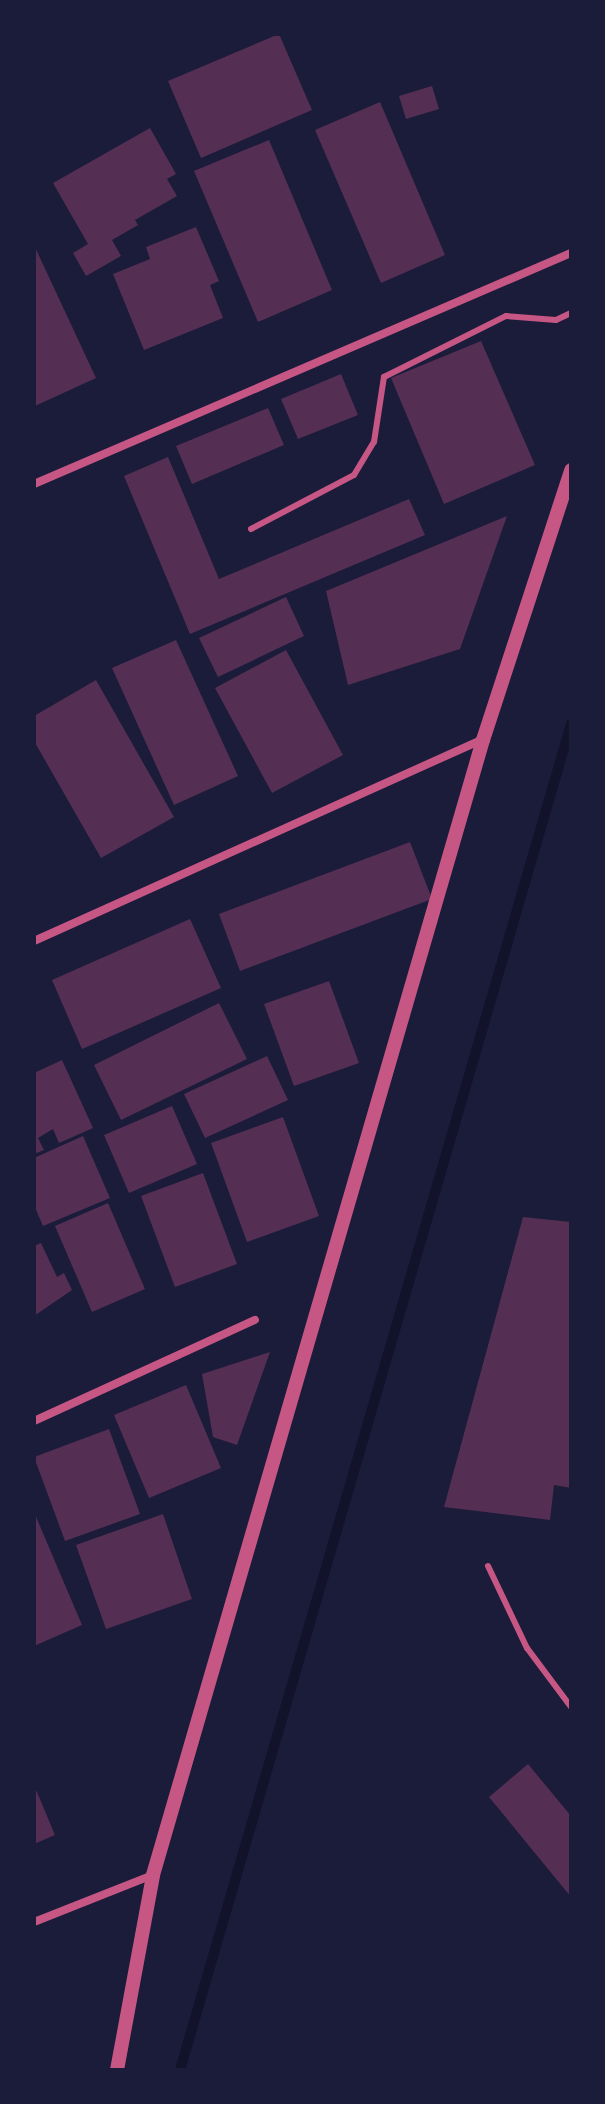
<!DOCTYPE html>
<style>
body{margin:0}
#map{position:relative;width:605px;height:2104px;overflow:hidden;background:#1b1b3a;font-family:"Fira Sans Condensed",sans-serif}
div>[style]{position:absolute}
.stream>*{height:10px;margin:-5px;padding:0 5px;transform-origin:5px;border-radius:5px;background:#12122b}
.building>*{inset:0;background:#542f53}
.service>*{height:6px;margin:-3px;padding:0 3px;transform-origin:3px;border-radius:3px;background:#c65784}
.minor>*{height:8px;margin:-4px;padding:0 4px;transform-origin:4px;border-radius:4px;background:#c65784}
.tertiary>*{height:14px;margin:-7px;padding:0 7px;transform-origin:7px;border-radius:7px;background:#c65784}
span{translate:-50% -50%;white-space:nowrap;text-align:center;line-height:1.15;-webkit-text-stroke:8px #1b1b3a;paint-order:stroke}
.frame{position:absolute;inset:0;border:36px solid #1b1b3a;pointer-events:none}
</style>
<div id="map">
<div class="stream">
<div style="left:180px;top:2070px;width:1402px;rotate:-73.8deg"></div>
</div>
<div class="building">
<div style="clip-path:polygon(279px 34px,312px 110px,201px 158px,168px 81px)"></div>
<div style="clip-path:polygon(432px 86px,439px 109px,406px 119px,399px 96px)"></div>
<div style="clip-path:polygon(380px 102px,445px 255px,381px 283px,315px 130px)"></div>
<div style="clip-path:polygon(150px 128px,176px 174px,167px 179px,177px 196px,135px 220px,138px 225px,112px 240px,121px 256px,86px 276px,73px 253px,88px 244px,53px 183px)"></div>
<div style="clip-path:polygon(269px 140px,332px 290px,258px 322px,194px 171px)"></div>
<div style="clip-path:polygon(196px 227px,219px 281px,210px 285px,223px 318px,144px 350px,113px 274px,150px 259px,146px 247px)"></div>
<div style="clip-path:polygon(34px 245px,96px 378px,35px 406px,34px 405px)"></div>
<div style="clip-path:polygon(481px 341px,535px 465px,444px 504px,391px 378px)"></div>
<div style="clip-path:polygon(341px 374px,358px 415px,298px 439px,281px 399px)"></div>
<div style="clip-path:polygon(268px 408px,284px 445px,192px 484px,176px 446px)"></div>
<div style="clip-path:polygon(168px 457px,219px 579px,409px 499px,425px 535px,190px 634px,124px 476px)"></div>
<div style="clip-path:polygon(507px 516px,460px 649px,348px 685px,326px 591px)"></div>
<div style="clip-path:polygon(286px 597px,304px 636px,218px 677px,199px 638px)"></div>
<div style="clip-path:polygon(176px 640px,238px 776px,174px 805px,112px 668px)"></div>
<div style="clip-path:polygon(286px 650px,343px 755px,272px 793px,215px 688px)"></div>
<div style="clip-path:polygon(96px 680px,174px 817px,101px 858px,34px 741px,34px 716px)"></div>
<div style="clip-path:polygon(410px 842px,432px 899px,240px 971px,219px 914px)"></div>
<div style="clip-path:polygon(190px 919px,221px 988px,82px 1049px,52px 980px)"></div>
<div style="clip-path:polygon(329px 981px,359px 1063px,294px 1086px,264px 1004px)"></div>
<div style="clip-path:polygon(219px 1003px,247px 1059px,121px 1120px,94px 1065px)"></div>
<div style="clip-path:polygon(267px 1056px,288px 1100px,205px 1138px,184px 1094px)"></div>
<div style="clip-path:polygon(62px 1060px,93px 1128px,59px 1143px,53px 1129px,38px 1138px,44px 1150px,34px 1154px,34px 1073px)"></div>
<div style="clip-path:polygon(172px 1106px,197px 1164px,129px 1193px,104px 1135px)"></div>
<div style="clip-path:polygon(283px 1117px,319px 1216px,247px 1242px,211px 1143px)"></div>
<div style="clip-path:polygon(83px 1136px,110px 1198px,43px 1226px,34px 1205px,34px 1158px)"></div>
<div style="clip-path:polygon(203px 1173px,237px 1264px,175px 1287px,141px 1196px)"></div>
<div style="clip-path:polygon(108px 1203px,145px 1289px,92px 1312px,55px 1226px)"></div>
<div style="clip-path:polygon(523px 1217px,571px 1222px,571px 1488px,554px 1485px,550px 1520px,444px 1507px)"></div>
<div style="clip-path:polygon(41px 1243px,57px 1277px,64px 1273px,72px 1290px,34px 1316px,34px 1246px)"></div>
<div style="clip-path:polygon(270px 1352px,237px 1445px,213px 1437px,202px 1374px)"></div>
<div style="clip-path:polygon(186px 1385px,221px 1468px,149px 1498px,114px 1415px)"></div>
<div style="clip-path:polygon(109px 1429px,140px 1514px,65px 1541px,34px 1457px)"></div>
<div style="clip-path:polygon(34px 1512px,82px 1625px,34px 1646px)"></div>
<div style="clip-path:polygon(163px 1514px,192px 1599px,106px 1629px,76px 1545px)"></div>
<div style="clip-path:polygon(528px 1764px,571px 1816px,571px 1897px,489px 1797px)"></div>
<div style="clip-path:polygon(34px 1785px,55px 1835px,34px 1844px)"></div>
</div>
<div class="service">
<div style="left:251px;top:529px;width:116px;rotate:-27.7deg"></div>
<div style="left:354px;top:475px;width:39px;rotate:-59deg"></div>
<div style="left:374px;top:442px;width:66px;rotate:-81.3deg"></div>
<div style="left:384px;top:377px;width:136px;rotate:-26.6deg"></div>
<div style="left:506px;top:316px;width:50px;rotate:4.6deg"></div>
<div style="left:556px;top:320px;width:17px;rotate:-25deg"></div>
<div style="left:488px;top:1566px;width:91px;rotate:64.6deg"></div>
<div style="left:527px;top:1648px;width:74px;rotate:53.3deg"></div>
</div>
<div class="minor">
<div style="left:34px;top:484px;width:585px;rotate:-23.28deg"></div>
<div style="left:34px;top:941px;width:491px;rotate:-24.2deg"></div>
<div style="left:34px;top:1421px;width:243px;rotate:-24.6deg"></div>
<div style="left:34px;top:1922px;width:128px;rotate:-21.6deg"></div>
</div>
<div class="tertiary">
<div style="left:117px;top:2070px;width:198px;rotate:-79.5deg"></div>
<div style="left:153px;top:1875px;width:1182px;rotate:-73.79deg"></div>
<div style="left:483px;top:740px;width:284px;rotate:-71.9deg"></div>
</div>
<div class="frame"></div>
</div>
